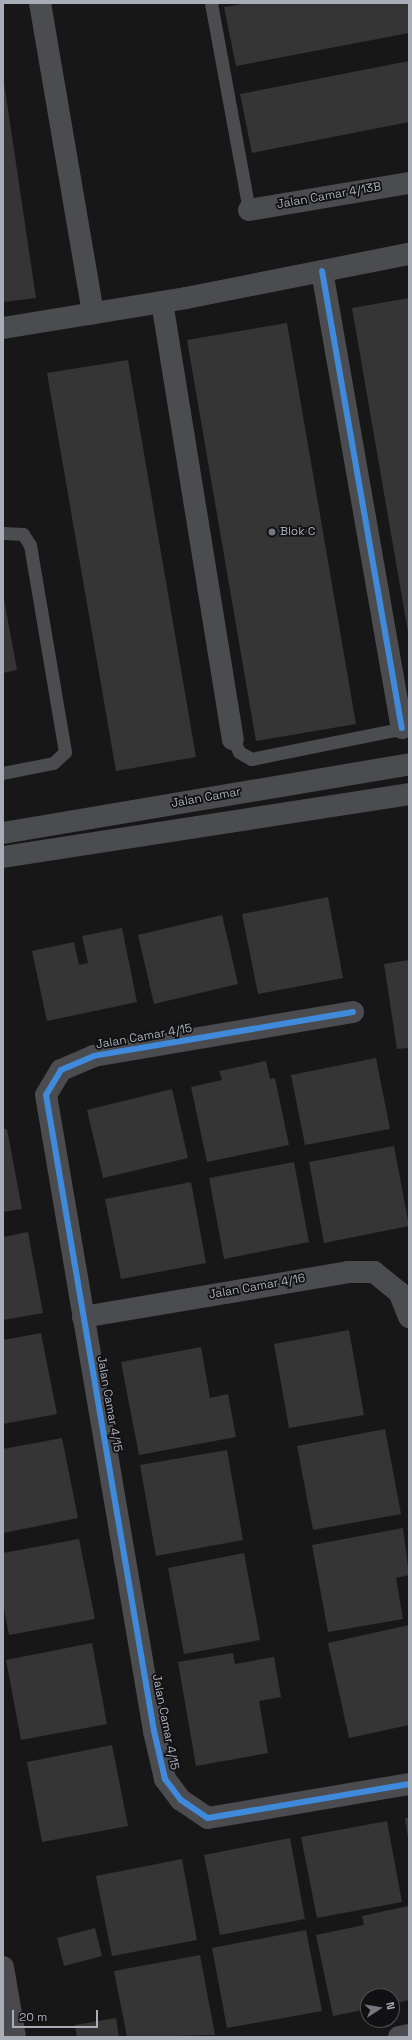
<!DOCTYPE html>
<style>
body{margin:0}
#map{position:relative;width:412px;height:2040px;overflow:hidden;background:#171717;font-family:"Space Grotesk",sans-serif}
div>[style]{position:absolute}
.building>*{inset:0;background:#353536}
.service>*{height:13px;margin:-6.5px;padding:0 6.5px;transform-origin:6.5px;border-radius:6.5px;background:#4b4c50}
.minor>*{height:22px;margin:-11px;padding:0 11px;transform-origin:11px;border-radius:11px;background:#4b4c50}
.tertiary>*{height:22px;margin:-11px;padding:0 11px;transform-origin:11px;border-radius:11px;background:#4b4c50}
.secondary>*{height:22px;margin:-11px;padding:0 11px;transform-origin:11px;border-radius:11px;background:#4a4a4e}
.cycleway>*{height:6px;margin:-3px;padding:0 3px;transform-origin:3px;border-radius:3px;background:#408adc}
.dots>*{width:11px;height:11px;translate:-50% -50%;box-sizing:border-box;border:2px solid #111113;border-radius:50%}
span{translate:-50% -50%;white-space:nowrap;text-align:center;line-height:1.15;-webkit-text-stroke:3.5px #111113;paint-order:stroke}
.street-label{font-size:12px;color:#a8adb8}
.poi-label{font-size:12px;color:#a8adb8}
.left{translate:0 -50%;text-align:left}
.frame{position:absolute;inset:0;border:4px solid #a8adb8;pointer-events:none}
.north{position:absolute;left:360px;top:1988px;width:40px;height:40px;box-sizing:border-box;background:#111113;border:1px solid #4d4f55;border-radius:50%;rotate:78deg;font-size:11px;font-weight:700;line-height:16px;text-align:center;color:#a8adb8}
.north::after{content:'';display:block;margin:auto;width:14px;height:18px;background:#757880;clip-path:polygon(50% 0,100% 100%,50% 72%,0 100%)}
.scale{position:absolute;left:12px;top:2010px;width:86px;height:18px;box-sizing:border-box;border:2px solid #a8adb8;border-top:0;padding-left:5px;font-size:12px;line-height:14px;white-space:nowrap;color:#a8adb8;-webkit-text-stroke:3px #111113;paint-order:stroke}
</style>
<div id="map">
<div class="building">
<div style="clip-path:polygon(247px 3px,409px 3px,409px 33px,236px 66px,224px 7px)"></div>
<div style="clip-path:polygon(409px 61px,409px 122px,252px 153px,240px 94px)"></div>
<div style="clip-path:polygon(3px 76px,36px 298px,3px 302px)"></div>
<div style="clip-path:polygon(409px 298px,409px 632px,408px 632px,352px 308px)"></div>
<div style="clip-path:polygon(287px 323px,356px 724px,256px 741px,187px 340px)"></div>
<div style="clip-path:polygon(128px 360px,196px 757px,116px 771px,47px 373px)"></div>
<div style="clip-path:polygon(3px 594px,17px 670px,3px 673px)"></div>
<div style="clip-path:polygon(328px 897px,343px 978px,258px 994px,242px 914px)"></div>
<div style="clip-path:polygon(222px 915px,238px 984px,154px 1004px,138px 935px)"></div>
<div style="clip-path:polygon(122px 928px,137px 1002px,47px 1021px,32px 951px,74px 942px,79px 965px,88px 963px,82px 936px)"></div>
<div style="clip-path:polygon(409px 960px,409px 1048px,397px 1049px,384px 964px)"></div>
<div style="clip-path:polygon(376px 1058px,390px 1129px,305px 1145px,291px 1075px)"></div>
<div style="clip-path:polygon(266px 1061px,270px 1079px,275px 1078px,289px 1145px,207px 1162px,191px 1087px,222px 1080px,219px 1071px)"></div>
<div style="clip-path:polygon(172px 1089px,188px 1158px,103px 1178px,87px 1110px)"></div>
<div style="clip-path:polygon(3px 1129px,7px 1129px,22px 1209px,3px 1212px)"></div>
<div style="clip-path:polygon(394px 1146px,409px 1226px,324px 1243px,309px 1162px)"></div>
<div style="clip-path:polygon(294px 1162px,309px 1242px,224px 1259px,209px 1178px)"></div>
<div style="clip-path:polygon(191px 1182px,206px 1263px,121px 1279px,105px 1199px)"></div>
<div style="clip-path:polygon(28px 1232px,43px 1313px,3px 1320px,3px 1237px)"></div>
<div style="clip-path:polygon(349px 1330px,364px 1415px,289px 1428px,274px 1344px)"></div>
<div style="clip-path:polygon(41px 1333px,57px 1414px,3px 1424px,3px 1340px)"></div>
<div style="clip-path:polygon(201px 1347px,210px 1398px,228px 1394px,236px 1437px,139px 1455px,121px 1362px)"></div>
<div style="clip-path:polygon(385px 1429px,401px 1514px,313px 1530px,297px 1446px)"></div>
<div style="clip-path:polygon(62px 1438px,78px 1518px,3px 1533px,3px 1449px)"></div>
<div style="clip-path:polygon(227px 1450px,243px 1540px,156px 1556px,140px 1465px)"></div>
<div style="clip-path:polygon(403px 1528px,409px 1575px,396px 1578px,403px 1619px,328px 1632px,312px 1545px)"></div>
<div style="clip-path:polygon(79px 1539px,95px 1619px,9px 1635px,3px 1604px,3px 1553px)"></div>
<div style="clip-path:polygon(244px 1553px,260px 1640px,184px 1654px,168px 1568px)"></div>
<div style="clip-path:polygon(409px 1625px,409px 1725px,349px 1738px,328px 1643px)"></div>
<div style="clip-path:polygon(92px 1643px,107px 1724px,21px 1740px,6px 1660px)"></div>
<div style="clip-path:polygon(233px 1653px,235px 1664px,274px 1657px,281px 1697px,259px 1701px,268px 1753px,196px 1766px,178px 1662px)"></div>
<div style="clip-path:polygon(112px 1745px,128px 1826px,42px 1842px,27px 1762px)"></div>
<div style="clip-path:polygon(405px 1818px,409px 1818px,409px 1838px,408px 1838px)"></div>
<div style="clip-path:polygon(387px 1821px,402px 1902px,317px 1918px,301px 1837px)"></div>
<div style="clip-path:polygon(290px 1838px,305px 1919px,220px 1935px,204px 1855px)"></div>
<div style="clip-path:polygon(182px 1859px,197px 1940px,112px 1956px,96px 1876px)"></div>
<div style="clip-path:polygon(408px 1906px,409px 2000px,392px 2004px,392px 1996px,368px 1996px,368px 2009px,333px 2016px,316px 1935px,364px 1925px,362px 1916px)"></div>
<div style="clip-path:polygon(95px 1928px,102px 1956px,64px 1966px,57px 1938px)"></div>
<div style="clip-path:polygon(306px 1930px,322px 2011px,227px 2028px,212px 1948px)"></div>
<div style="clip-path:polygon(200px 1955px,215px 2035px,127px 2037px,114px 1971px)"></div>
<div style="clip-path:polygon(116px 2018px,119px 2037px,77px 2037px,75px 2025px)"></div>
</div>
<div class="service">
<div style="left:211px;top:3px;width:210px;rotate:79.6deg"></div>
<div style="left:3px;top:533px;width:20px;rotate:3deg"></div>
<div style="left:23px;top:534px;width:13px;rotate:58deg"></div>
<div style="left:30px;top:545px;width:210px;rotate:80.4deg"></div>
<div style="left:65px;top:752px;width:16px;rotate:137deg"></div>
<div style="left:53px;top:763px;width:51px;rotate:168.7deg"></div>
<div style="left:233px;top:739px;width:14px;rotate:65deg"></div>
<div style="left:239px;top:752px;width:14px;rotate:30deg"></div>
<div style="left:251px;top:759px;width:161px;rotate:-11.4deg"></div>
</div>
<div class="minor">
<div style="left:40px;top:3px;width:315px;rotate:80.3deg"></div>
<div style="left:249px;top:210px;width:162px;rotate:-9.6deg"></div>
<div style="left:322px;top:271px;width:464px;rotate:80.1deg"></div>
<div style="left:162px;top:302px;width:443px;rotate:80.8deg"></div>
<div style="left:3px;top:328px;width:185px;rotate:-9.3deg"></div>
<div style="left:186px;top:298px;width:227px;rotate:-11.2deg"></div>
<div style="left:353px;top:1012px;width:263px;rotate:170.4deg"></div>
<div style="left:94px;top:1056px;width:36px;rotate:157deg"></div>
<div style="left:61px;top:1070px;width:29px;rotate:121deg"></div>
<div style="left:46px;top:1095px;width:645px;rotate:80.36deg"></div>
<div style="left:154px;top:1731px;width:49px;rotate:77.1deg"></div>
<div style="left:165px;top:1779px;width:26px;rotate:53deg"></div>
<div style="left:181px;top:1800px;width:32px;rotate:34deg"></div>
<div style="left:208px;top:1818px;width:204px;rotate:-9.6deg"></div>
<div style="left:83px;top:1317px;width:269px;rotate:-9.6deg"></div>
<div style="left:348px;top:1272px;width:26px"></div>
<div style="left:374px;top:1272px;width:32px;rotate:39deg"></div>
<div style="left:399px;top:1292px;width:27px;rotate:68deg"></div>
<div style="left:399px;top:2037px;width:10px;rotate:-11deg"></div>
</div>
<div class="tertiary">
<div style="left:3px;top:833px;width:412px;rotate:-9.6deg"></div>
<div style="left:3px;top:857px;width:411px;rotate:-8.8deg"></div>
</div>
<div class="secondary">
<div style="left:3px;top:1967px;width:71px;rotate:80.3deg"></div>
</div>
<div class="cycleway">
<div style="left:322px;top:271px;width:464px;rotate:80.1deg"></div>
<div style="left:353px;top:1012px;width:263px;rotate:170.4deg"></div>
<div style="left:94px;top:1056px;width:36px;rotate:157deg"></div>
<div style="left:61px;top:1070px;width:29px;rotate:121deg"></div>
<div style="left:46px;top:1095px;width:645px;rotate:80.36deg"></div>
<div style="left:154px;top:1731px;width:49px;rotate:77.1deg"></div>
<div style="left:165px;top:1779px;width:26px;rotate:53deg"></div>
<div style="left:181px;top:1800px;width:32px;rotate:34deg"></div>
<div style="left:208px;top:1818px;width:204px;rotate:-9.6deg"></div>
</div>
<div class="dots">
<div style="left:272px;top:532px;background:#757880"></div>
</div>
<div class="street-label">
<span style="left:329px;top:196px;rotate:-10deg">Jalan Camar 4/13B</span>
<span style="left:206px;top:798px;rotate:-10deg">Jalan Camar</span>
<span style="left:144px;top:1037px;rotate:-10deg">Jalan Camar 4/15</span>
<span style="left:257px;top:1287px;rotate:-10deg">Jalan Camar 4/16</span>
<span style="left:109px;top:1404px;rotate:80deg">Jalan Camar 4/15</span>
<span style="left:165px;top:1722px;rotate:79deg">Jalan Camar 4/15</span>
</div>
<div class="poi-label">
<span class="left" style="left:280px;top:532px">Blok C</span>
</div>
<div class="frame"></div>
<div class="north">N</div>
<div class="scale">20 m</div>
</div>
